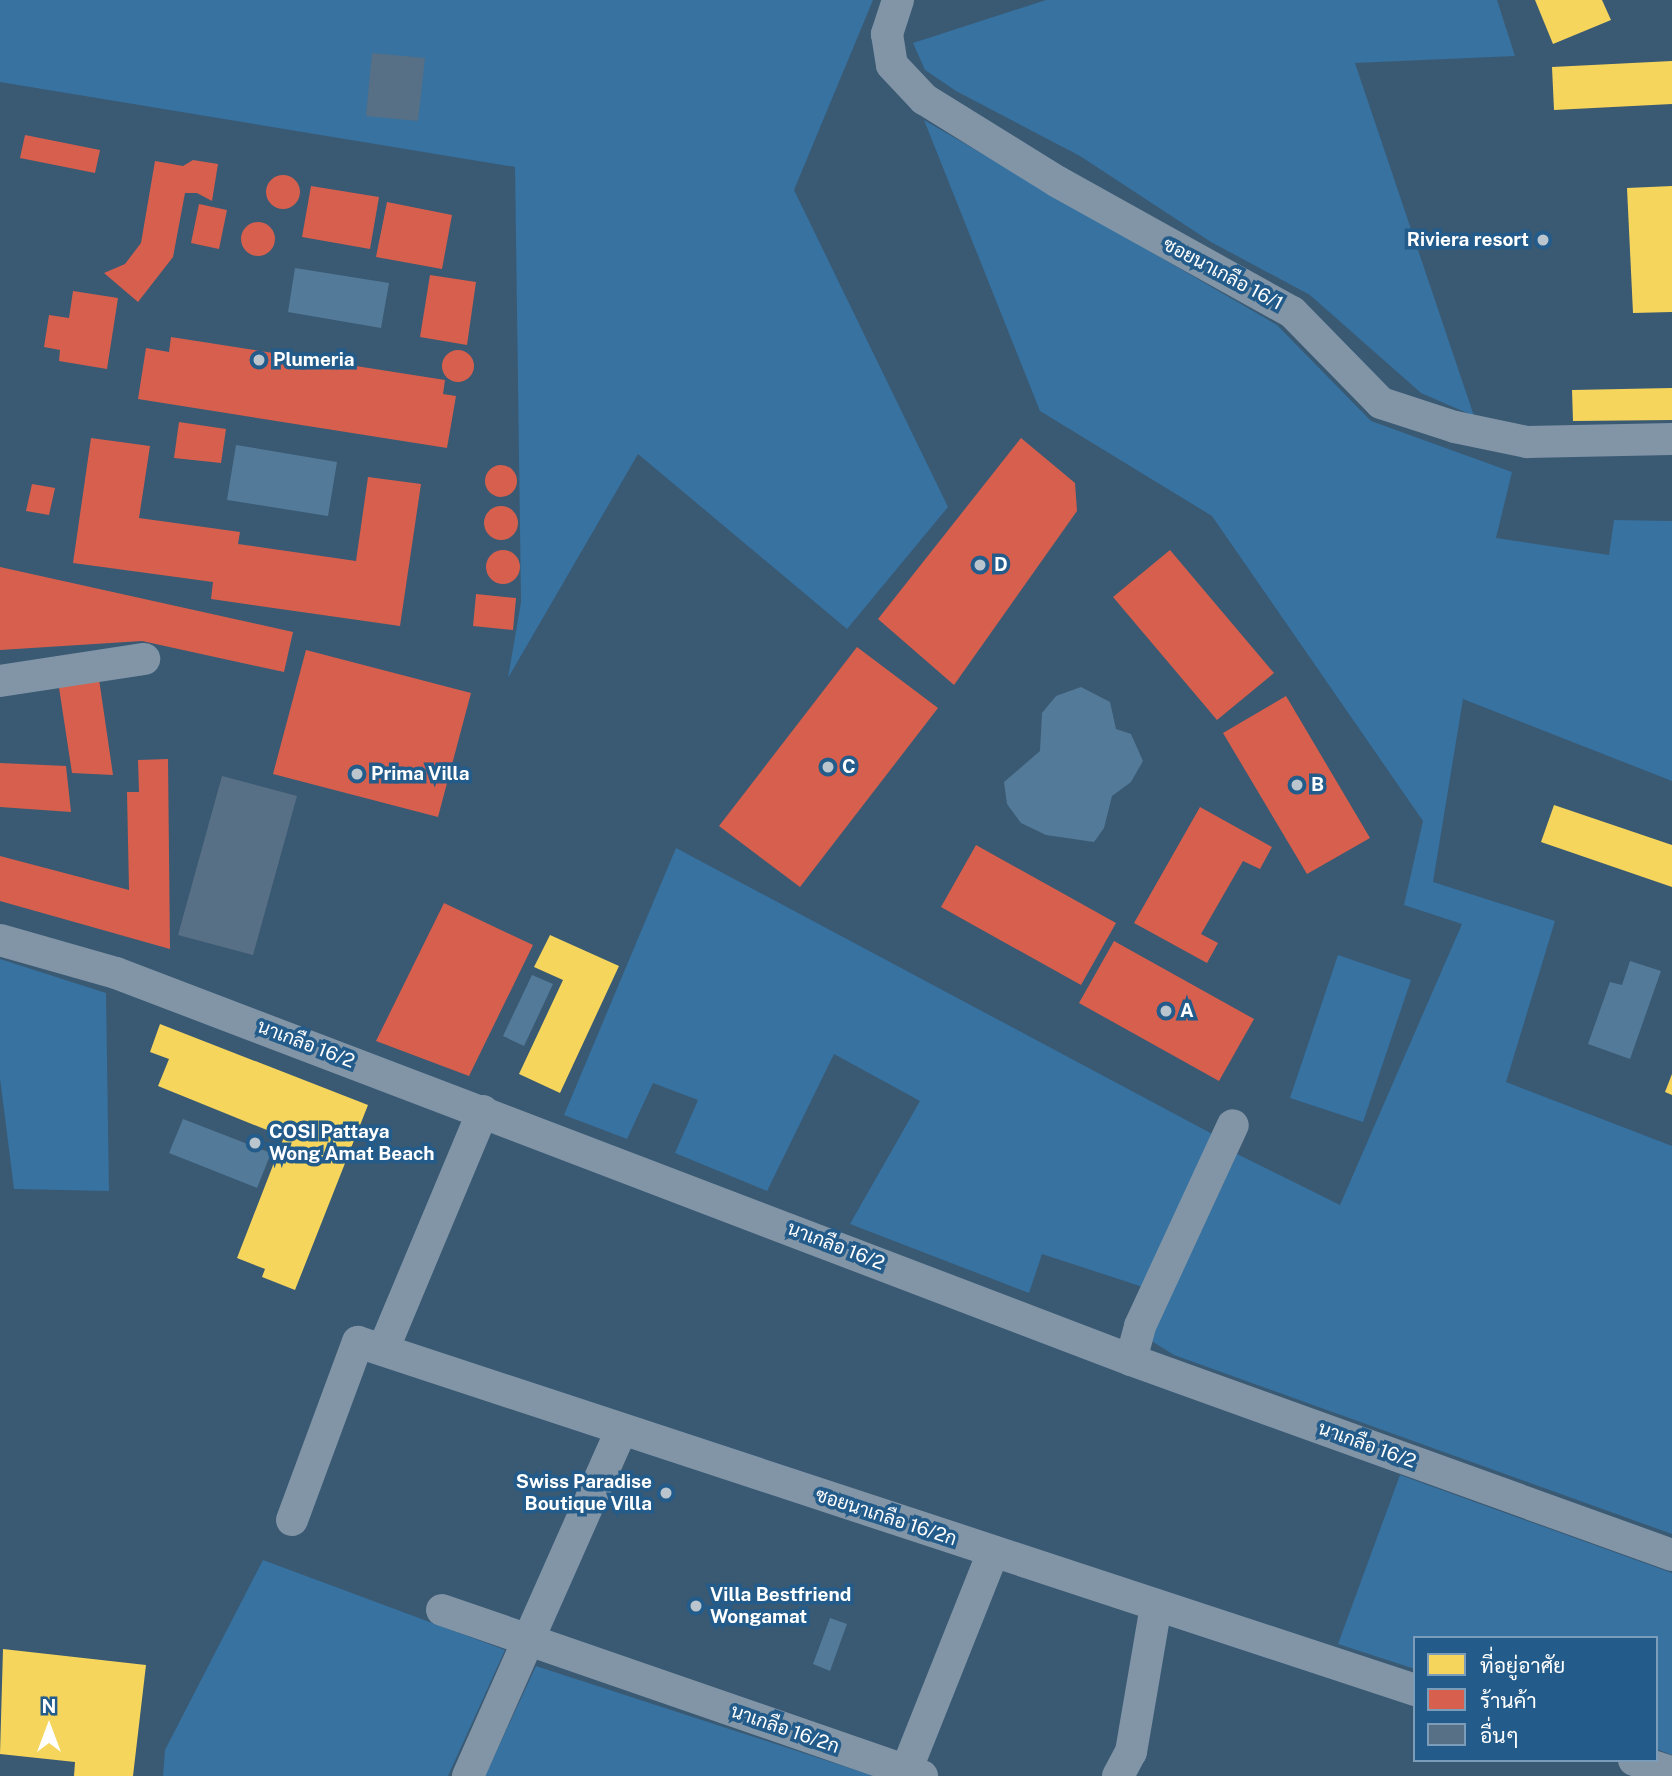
<!DOCTYPE html>
<meta charset="utf-8">
<style>
body{margin:0}
#map{position:relative;width:1672px;height:1776px;overflow:hidden;background:#3a5973;font-family:"Public Sans",Sarabun,sans-serif}
div>[style]{position:absolute}
.green>*{inset:0;background:#3772a0}
.water>*{inset:0;background:#537b99}
.homes>*{inset:0;background:#f6d55c}
.shops>*{inset:0;background:#d6604d}
.round{border-radius:50%}
.building>*{inset:0;background:#587085}
.minor>*{height:32px;margin:-16px;padding:0 16px;transform-origin:16px;border-radius:16px;background:#8195a7}
.dots>*{width:19px;height:19px;translate:-50% -50%;box-sizing:border-box;border:4px solid #235c8a;border-radius:50%}
span{translate:-50% -50%;white-space:nowrap;text-align:center;line-height:1.15;-webkit-text-stroke:7px #235c8a;paint-order:stroke}
.poi-label{font-size:19px;color:#fff;font-weight:700}
.right{translate:-100% -50%;text-align:right}
.left{translate:0 -50%;text-align:left}
.street-label{font-size:19px;color:#fff}
.legend{position:absolute;left:1413px;top:1636px;width:245px;height:126px;box-sizing:border-box;background:#235c8a;border:2px solid #7b9db9;margin:0;padding:9px 12px;list-style:none;font-size:21px;color:#fff}
.legend li{display:flex;align-items:center;gap:14px;height:35px}
.legend b{width:35px;border:2px solid #7b9db9}
.north{position:absolute;left:14px;top:1692px;width:70px;height:70px;-webkit-text-stroke:5px #235c8a;paint-order:stroke;rotate:0deg;font-size:19px;font-weight:700;line-height:28px;text-align:center;color:#fff}
.north::after{content:'';display:block;margin:auto;width:24px;height:32px;background:#fff;clip-path:polygon(50% 0,100% 100%,50% 72%,0 100%)}
</style>
<div id="map">
<div class="green">
<div style="clip-path:polygon(0 0,873px 0,794px 190px,948px 507px,847px 629px,638px 454px,508px 678px,521px 602px,515px 167px,0 82px)"></div>
<div style="clip-path:polygon(1046px 0,1497px 0,1515px 56px,1355px 63px,1474px 416px,1421px 393px,1310px 295px,1211px 242px,1080px 156px,956px 91px,925px 70px,913px 43px)"></div>
<div style="clip-path:polygon(924px 120px,1277px 325px,1371px 421px,1512px 472px,1496px 538px,1609px 555px,1614px 520px,1672px 521px,1672px 781px,1463px 699px,1433px 882px,1555px 921px,1506px 1082px,1672px 1146px,1672px 1534px,1174px 1355px,1150px 1340px,1237px 1154px,1340px 1205px,1462px 924px,1404px 905px,1423px 821px,1212px 516px,1040px 411px)"></div>
<div style="clip-path:polygon(676px 848px,1218px 1137px,1149px 1289px,1042px 1254px,1029px 1293px,850px 1224px,920px 1101px,834px 1054px,767px 1191px,675px 1153px,698px 1100px,653px 1083px,627px 1139px,564px 1115px)"></div>
<div style="clip-path:polygon(1338px 955px,1411px 980px,1363px 1122px,1290px 1098px)"></div>
<div style="clip-path:polygon(0 959px,106px 993px,109px 1191px,14px 1189px,0 1078px)"></div>
<div style="clip-path:polygon(1400px 1475px,1672px 1573px,1672px 1755px,1656px 1749px,1656px 1638px,1415px 1638px,1415px 1669px,1338px 1644px)"></div>
<div style="clip-path:polygon(263px 1560px,505px 1650px,448px 1776px,163px 1776px,165px 1750px)"></div>
<div style="clip-path:polygon(536px 1666px,874px 1776px,485px 1776px)"></div>
</div>
<div class="water">
<div style="clip-path:polygon(295px 268px,389px 283px,381px 328px,288px 312px)"></div>
<div style="clip-path:polygon(236px 445px,337px 462px,328px 516px,227px 500px)"></div>
<div style="clip-path:polygon(1081px 687px,1110px 702px,1116px 729px,1131px 734px,1143px 761px,1131px 782px,1112px 796px,1104px 828px,1094px 842px,1046px 835px,1021px 823px,1007px 804px,1004px 782px,1040px 751px,1042px 713px,1056px 696px)"></div>
<div style="clip-path:polygon(1630px 961px,1661px 971px,1630px 1059px,1588px 1044px,1610px 982px,1622px 985px)"></div>
<div style="clip-path:polygon(532px 975px,553px 984px,524px 1046px,503px 1036px)"></div>
<div style="clip-path:polygon(183px 1119px,271px 1153px,257px 1188px,169px 1153px)"></div>
<div style="clip-path:polygon(830px 1618px,847px 1624px,830px 1671px,813px 1664px)"></div>
</div>
<div class="homes">
<div style="clip-path:polygon(1535px 0,1602px 0,1611px 20px,1553px 44px)"></div>
<div style="clip-path:polygon(1672px 61px,1672px 104px,1554px 110px,1552px 67px)"></div>
<div style="clip-path:polygon(1672px 186px,1672px 312px,1633px 313px,1627px 188px)"></div>
<div style="clip-path:polygon(1672px 388px,1672px 420px,1573px 421px,1572px 390px)"></div>
<div style="clip-path:polygon(1554px 805px,1672px 845px,1672px 887px,1541px 842px)"></div>
<div style="clip-path:polygon(550px 935px,619px 966px,560px 1093px,519px 1074px,563px 980px,534px 967px)"></div>
<div style="clip-path:polygon(160px 1024px,368px 1105px,295px 1290px,262px 1277px,265px 1269px,237px 1258px,284px 1137px,158px 1086px,169px 1059px,150px 1052px)"></div>
<div style="clip-path:polygon(1672px 1074px,1672px 1095px,1665px 1092px)"></div>
<div style="clip-path:polygon(3px 1649px,146px 1665px,133px 1776px,74px 1776px,75px 1762px,0 1754px)"></div>
</div>
<div class="shops">
<div style="clip-path:polygon(25px 135px,100px 150px,95px 173px,20px 158px)"></div>
<div style="clip-path:polygon(193px 160px,218px 164px,212px 201px,197px 193px,185px 193px,173px 257px,138px 302px,104px 273px,125px 264px,141px 243px,155px 161px,183px 166px)"></div>
<div class="round" style="left:266px;top:175px;width:34px;height:34px"></div>
<div style="clip-path:polygon(311px 186px,379px 197px,370px 249px,302px 237px)"></div>
<div style="clip-path:polygon(387px 202px,452px 215px,442px 269px,376px 257px)"></div>
<div style="clip-path:polygon(199px 204px,227px 210px,219px 249px,191px 243px)"></div>
<div class="round" style="left:241px;top:222px;width:34px;height:34px"></div>
<div style="clip-path:polygon(430px 275px,476px 282px,467px 345px,420px 337px)"></div>
<div style="clip-path:polygon(73px 291px,118px 298px,107px 369px,59px 361px,60px 350px,44px 347px,49px 315px,69px 318px)"></div>
<div style="clip-path:polygon(171px 337px,445px 380px,443px 394px,456px 396px,447px 448px,138px 399px,146px 348px,169px 352px)"></div>
<div class="round" style="left:442px;top:350px;width:32px;height:32px"></div>
<div style="clip-path:polygon(179px 422px,226px 429px,221px 463px,174px 458px)"></div>
<div style="clip-path:polygon(91px 438px,150px 446px,139px 518px,240px 532px,238px 544px,356px 561px,368px 477px,421px 484px,400px 626px,211px 599px,213px 582px,73px 563px)"></div>
<div style="clip-path:polygon(1021px 438px,1075px 483px,1077px 511px,954px 685px,878px 619px)"></div>
<div class="round" style="left:485px;top:465px;width:32px;height:32px"></div>
<div style="clip-path:polygon(32px 484px,55px 488px,49px 515px,26px 511px)"></div>
<div class="round" style="left:484px;top:506px;width:34px;height:34px"></div>
<div style="clip-path:polygon(1170px 550px,1274px 673px,1217px 720px,1113px 597px)"></div>
<div class="round" style="left:486px;top:550px;width:34px;height:34px"></div>
<div style="clip-path:polygon(0 567px,293px 632px,284px 672px,142px 641px,0 650px)"></div>
<div style="clip-path:polygon(476px 594px,516px 598px,513px 630px,473px 626px)"></div>
<div style="clip-path:polygon(857px 647px,938px 708px,800px 887px,719px 826px)"></div>
<div style="clip-path:polygon(306px 650px,471px 693px,438px 817px,273px 774px)"></div>
<div style="clip-path:polygon(99px 679px,113px 775px,72px 773px,58px 681px)"></div>
<div style="clip-path:polygon(1286px 696px,1370px 838px,1307px 874px,1223px 733px)"></div>
<div style="clip-path:polygon(168px 759px,170px 949px,0 901px,0 856px,129px 890px,127px 792px,139px 792px,138px 760px)"></div>
<div style="clip-path:polygon(0 763px,66px 766px,71px 812px,0 807px)"></div>
<div style="clip-path:polygon(1200px 807px,1272px 847px,1260px 869px,1243px 861px,1201px 934px,1218px 943px,1207px 963px,1134px 923px)"></div>
<div style="clip-path:polygon(976px 845px,1116px 923px,1081px 985px,941px 907px)"></div>
<div style="clip-path:polygon(444px 903px,533px 945px,469px 1076px,376px 1041px)"></div>
<div style="clip-path:polygon(1114px 941px,1254px 1019px,1219px 1081px,1079px 1003px)"></div>
</div>
<div class="building">
<div style="clip-path:polygon(372px 53px,425px 58px,418px 121px,366px 116px)"></div>
<div style="clip-path:polygon(222px 776px,297px 796px,253px 955px,178px 935px)"></div>
</div>
<div class="minor">
<div style="left:898px;top:0;width:36px;rotate:108deg"></div>
<div style="left:887px;top:34px;width:31px;rotate:81deg"></div>
<div style="left:892px;top:65px;width:47px;rotate:46.7deg"></div>
<div style="left:924px;top:99px;width:158px;rotate:31.8deg"></div>
<div style="left:1058px;top:182px;width:268px;rotate:29.1deg"></div>
<div style="left:1292px;top:312px;width:127px;rotate:45.6deg"></div>
<div style="left:1381px;top:403px;width:78px;rotate:18deg"></div>
<div style="left:1455px;top:427px;width:74px;rotate:11.8deg"></div>
<div style="left:1527px;top:442px;width:145px;rotate:-1.2deg"></div>
<div style="left:0;top:681px;width:146px;rotate:-8.7deg"></div>
<div style="left:0;top:940px;width:121px;rotate:15.9deg"></div>
<div style="left:116px;top:973px;width:1086px;rotate:20.87deg"></div>
<div style="left:1131px;top:1360px;width:575px;rotate:19.82deg"></div>
<div style="left:383px;top:1350px;width:259px;rotate:-67.3deg"></div>
<div style="left:1131px;top:1360px;width:35px;rotate:-75deg"></div>
<div style="left:1140px;top:1326px;width:221px;rotate:-65.2deg"></div>
<div style="left:292px;top:1520px;width:190px;rotate:-69.7deg"></div>
<div style="left:358px;top:1342px;width:1113px;rotate:18.22deg"></div>
<div style="left:442px;top:1610px;width:508px;rotate:19.08deg"></div>
<div style="left:1634px;top:1760px;width:40px;rotate:18deg"></div>
<div style="left:906px;top:1771px;width:236px;rotate:-68.3deg"></div>
<div style="left:468px;top:1776px;width:378px;rotate:-66.1deg"></div>
<div style="left:1118px;top:1776px;width:27px;rotate:-62deg"></div>
<div style="left:1131px;top:1752px;width:149px;rotate:-80.3deg"></div>
</div>
<div class="dots">
<div style="left:1543px;top:240px;background:#bac5ce"></div>
<div style="left:259px;top:360px;background:#bac5ce"></div>
<div style="left:980px;top:565px;background:#bac5ce"></div>
<div style="left:828px;top:767px;background:#bac5ce"></div>
<div style="left:357px;top:774px;background:#bac5ce"></div>
<div style="left:1297px;top:785px;background:#bac5ce"></div>
<div style="left:1166px;top:1011px;background:#bac5ce"></div>
<div style="left:255px;top:1143px;background:#bac5ce"></div>
<div style="left:666px;top:1493px;background:#bac5ce"></div>
<div style="left:696px;top:1606px;background:#bac5ce"></div>
</div>
<div class="poi-label">
<span class="right" style="left:1529px;top:240px">Riviera resort</span>
<span class="left" style="left:273px;top:360px">Plumeria</span>
<span class="left" style="left:994px;top:565px">D</span>
<span class="left" style="left:842px;top:767px">C</span>
<span class="left" style="left:371px;top:774px">Prima Villa</span>
<span class="left" style="left:1311px;top:785px">B</span>
<span class="left" style="left:1180px;top:1011px">A</span>
<span class="left" style="left:269px;top:1143px">COSI Pattaya<br>Wong Amat Beach</span>
<span class="right" style="left:652px;top:1493px">Swiss Paradise<br>Boutique Villa</span>
<span class="left" style="left:710px;top:1606px">Villa Bestfriend<br>Wongamat</span>
</div>
<div class="street-label">
<span style="left:1223px;top:274px;rotate:28deg">ซอยนาเกลือ 16/1</span>
<span style="left:306px;top:1044px;rotate:21deg">นาเกลือ 16/2</span>
<span style="left:836px;top:1246px;rotate:21deg">นาเกลือ 16/2</span>
<span style="left:1367px;top:1445px;rotate:20deg">นาเกลือ 16/2</span>
<span style="left:886px;top:1517px;rotate:18deg">ซอยนาเกลือ 16/2ก</span>
<span style="left:785px;top:1729px;rotate:19deg">นาเกลือ 16/2ก</span>
</div>
<ul class="legend">
<li><b style="height:19px;background:#f6d55c"></b>ที่อยู่อาศัย</li>
<li><b style="height:19px;background:#d6604d"></b>ร้านค้า</li>
<li><b style="height:19px;background:#587085"></b>อื่นๆ</li>
</ul>
<div class="north">N</div>
</div>
